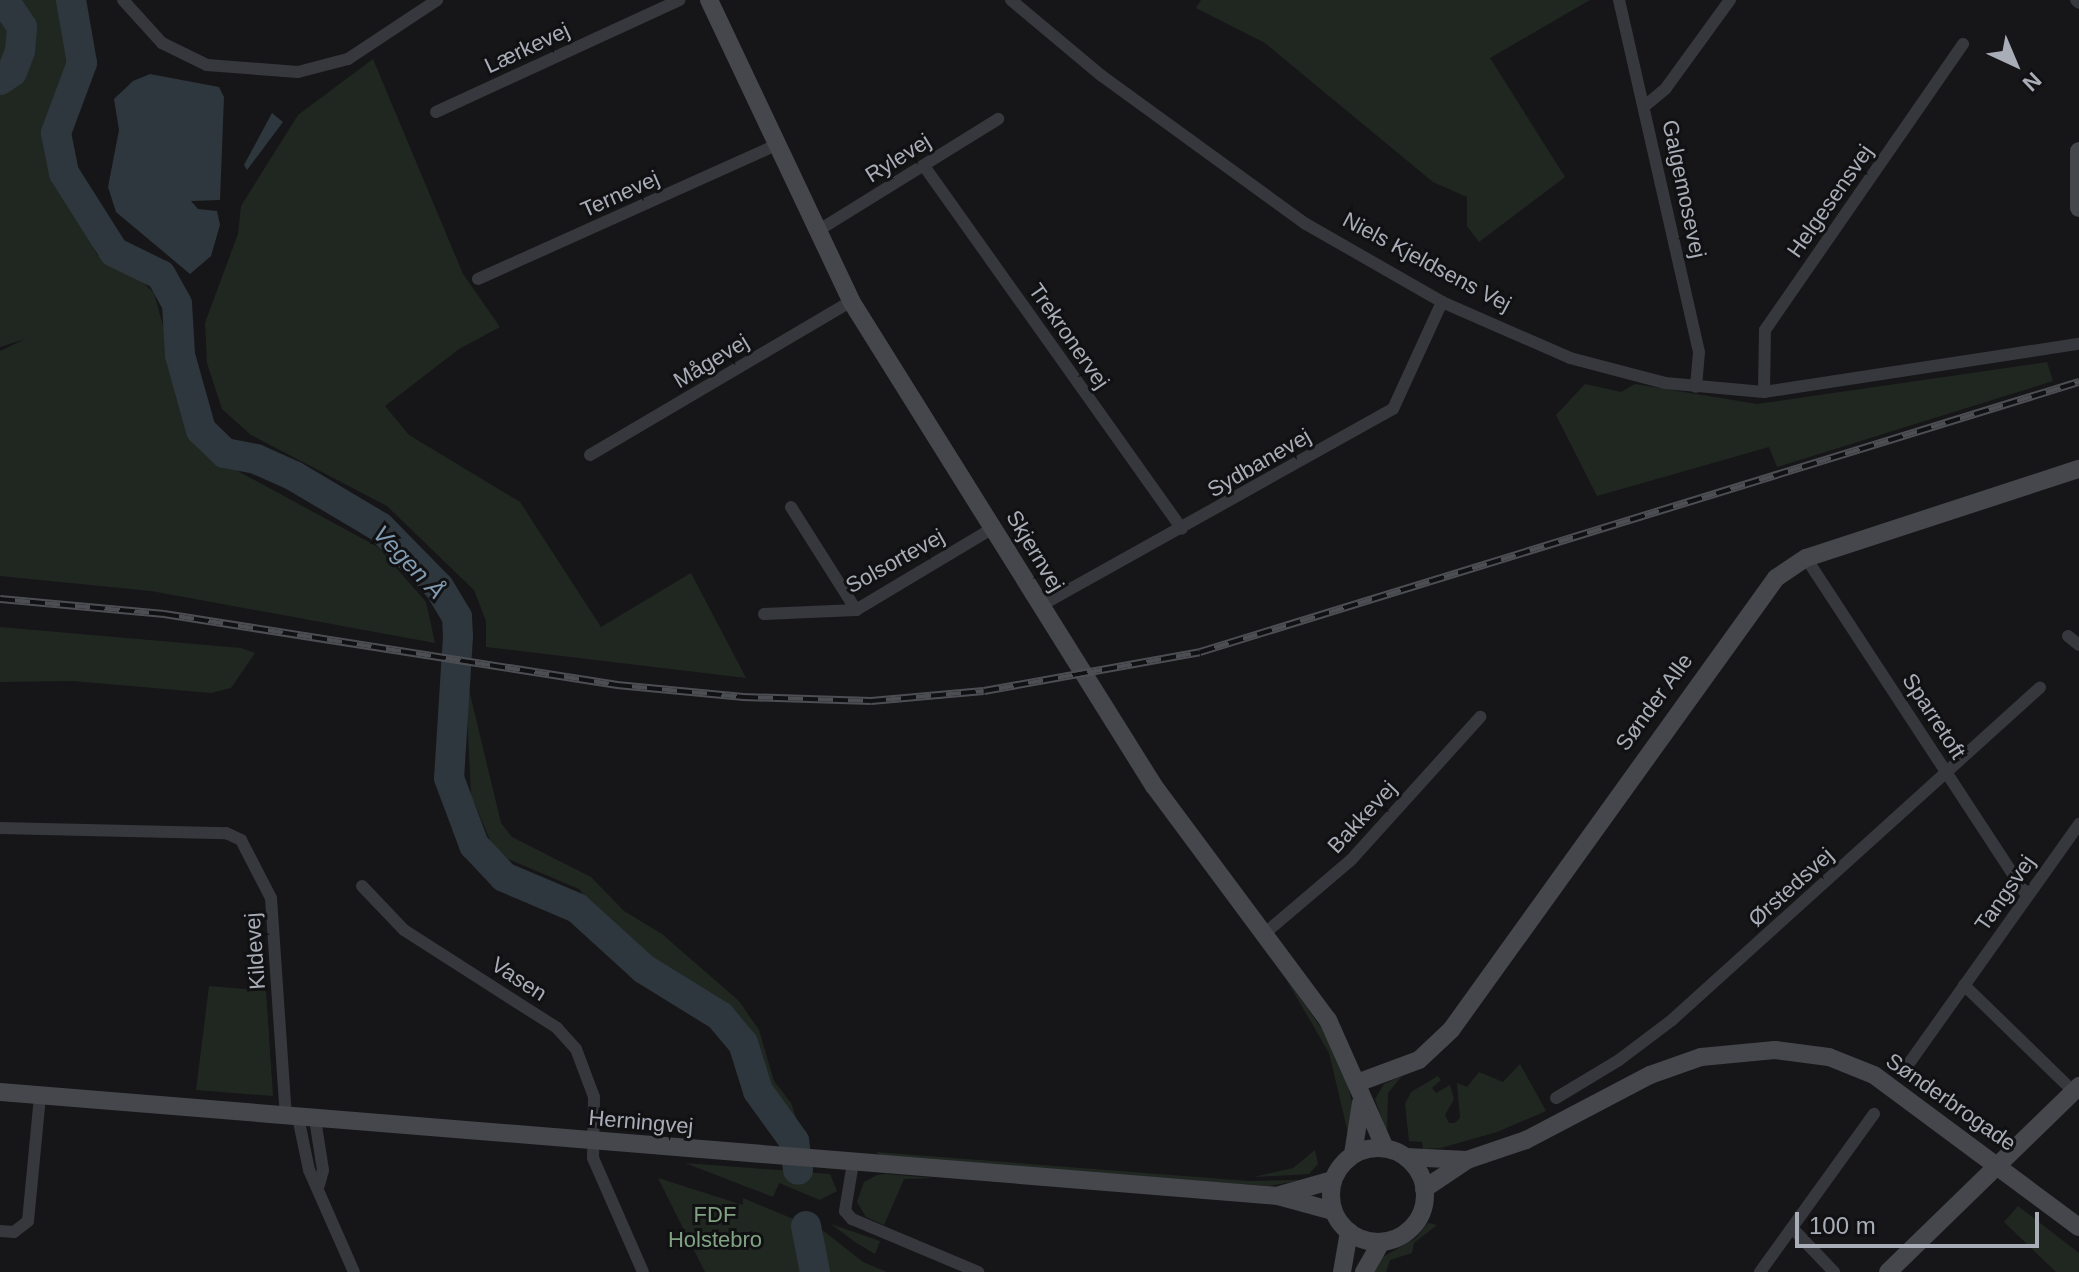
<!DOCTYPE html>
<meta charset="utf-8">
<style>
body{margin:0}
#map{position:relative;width:2079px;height:1272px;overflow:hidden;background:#161618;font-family:Helvetica,sans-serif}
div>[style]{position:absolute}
.green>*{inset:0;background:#202721}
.water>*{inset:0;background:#2e373d}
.river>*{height:30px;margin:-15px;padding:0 15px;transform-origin:15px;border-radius:15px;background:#2e373d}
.street>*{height:12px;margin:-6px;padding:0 6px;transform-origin:6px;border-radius:6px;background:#37383d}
.secondary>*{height:18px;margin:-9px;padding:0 9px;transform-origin:9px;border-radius:9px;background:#45474c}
.secondary>.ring{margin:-9px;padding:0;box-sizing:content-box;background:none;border:18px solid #45474c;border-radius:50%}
.rail>*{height:8px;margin-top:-4px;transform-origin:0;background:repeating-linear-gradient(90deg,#111113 0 15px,#4c4e53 0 30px);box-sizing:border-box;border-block:2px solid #4c4e53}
span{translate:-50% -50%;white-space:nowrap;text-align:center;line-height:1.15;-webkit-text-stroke:6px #111113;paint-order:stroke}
.street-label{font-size:22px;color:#a8adb7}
.park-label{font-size:22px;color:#80a282}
.water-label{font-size:24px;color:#819bb1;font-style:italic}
.north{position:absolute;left:1975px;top:24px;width:80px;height:80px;-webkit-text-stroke:6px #111113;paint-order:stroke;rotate:136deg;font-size:22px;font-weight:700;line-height:32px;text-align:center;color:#a8adb7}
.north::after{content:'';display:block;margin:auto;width:28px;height:36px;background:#a8adb7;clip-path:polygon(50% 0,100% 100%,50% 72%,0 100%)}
.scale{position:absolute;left:1795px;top:1212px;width:244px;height:36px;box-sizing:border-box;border:4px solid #a8adb7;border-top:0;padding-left:10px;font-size:24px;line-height:28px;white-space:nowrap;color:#a8adb7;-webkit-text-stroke:6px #111113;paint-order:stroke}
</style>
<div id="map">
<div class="green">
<div style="clip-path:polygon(16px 0,62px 0,74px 58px,46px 129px,45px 149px,97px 255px,136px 276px,154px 293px,194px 438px,221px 462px,378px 547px,426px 602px,435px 643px,151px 591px,0 576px,0 351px,25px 339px,0 347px,0 92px,18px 74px,29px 38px,25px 10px)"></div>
<div style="clip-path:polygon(1201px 0,1590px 0,1490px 58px,1565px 177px,1479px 242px,1467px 226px,1467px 197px,1433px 182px,1265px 43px,1196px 8px)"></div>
<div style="clip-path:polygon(0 5px,15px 26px,12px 58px,0 68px)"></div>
<div style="clip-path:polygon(373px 59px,463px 274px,500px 327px,459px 349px,385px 406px,409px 435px,520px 502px,601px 627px,691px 573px,746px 678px,486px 647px,486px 621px,474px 590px,387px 506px,251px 435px,222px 409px,207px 363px,205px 323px,238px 234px,241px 206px,298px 115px)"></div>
<div style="clip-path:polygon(2047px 362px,2053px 381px,1777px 467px,1769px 447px,1597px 496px,1556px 415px,1585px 384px,1621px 392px,1635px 384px,1757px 404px)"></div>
<div style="clip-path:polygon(0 627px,241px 648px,255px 653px,231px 688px,211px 693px,73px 681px,0 682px)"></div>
<div style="clip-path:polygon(465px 673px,501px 823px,512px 837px,591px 877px,624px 911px,662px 934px,739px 1001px,759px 1030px,774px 1081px,791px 1103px,805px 1143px,764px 1081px,751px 1035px,725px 1005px,642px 958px,579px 889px,496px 854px,471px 795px)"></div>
<div style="clip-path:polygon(1286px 979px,1328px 1037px,1348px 1085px,1353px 1107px,1348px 1133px,1329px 1053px)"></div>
<div style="clip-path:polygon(209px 986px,266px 991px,273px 1096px,196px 1090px)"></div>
<div style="clip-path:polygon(1520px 1064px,1546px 1111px,1497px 1132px,1441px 1148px,1423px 1149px,1422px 1142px,1409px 1141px,1405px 1104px,1411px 1092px,1438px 1076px,1441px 1080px,1432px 1088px,1436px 1093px,1450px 1085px,1454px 1099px,1445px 1115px,1449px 1123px,1455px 1123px,1460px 1118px,1457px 1083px,1467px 1087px,1479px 1072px,1503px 1082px)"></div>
<div style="clip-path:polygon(1402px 1076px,1388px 1093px,1387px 1134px,1375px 1099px,1384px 1084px)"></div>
<div style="clip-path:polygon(1315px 1150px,1318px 1164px,1309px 1174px,1254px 1177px,1293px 1168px)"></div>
<div style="clip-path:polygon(876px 1152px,1249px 1181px,1303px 1180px,1268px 1186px,881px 1156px)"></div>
<div style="clip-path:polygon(685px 1163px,830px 1174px,837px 1191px,820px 1200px,779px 1183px,773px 1197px)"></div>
<div style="clip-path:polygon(877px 1175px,885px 1174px,934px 1178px,904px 1179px,884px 1225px,866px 1217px,857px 1202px,864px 1182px)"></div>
<div style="clip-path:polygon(658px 1178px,743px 1205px,743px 1198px,825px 1232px,863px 1262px,887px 1272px,705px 1272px)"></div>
<div style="clip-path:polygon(2018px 1206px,2079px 1253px,2079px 1272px,2056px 1272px,2004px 1222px)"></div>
<div style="clip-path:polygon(1428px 1223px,1437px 1225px,1414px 1243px,1412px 1253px,1390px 1260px,1386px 1272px,1373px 1272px,1381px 1258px,1416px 1238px)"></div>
<div style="clip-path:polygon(831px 1224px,880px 1241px,875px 1254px,855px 1242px)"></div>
</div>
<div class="water">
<div style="clip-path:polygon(150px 74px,219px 87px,224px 97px,220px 200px,191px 201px,198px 209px,217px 211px,220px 225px,211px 256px,190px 274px,116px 212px,108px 187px,119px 130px,114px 99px,133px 81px)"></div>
<div style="clip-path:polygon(272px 113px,283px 122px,247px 170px,244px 165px)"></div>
</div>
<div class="river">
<div style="left:71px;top:0;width:64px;rotate:80.1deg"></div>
<div style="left:82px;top:63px;width:75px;rotate:110.4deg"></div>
<div style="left:56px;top:133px;width:41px;rotate:78.7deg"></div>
<div style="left:64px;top:173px;width:93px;rotate:57.7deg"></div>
<div style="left:114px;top:252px;width:52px;rotate:26.1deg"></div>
<div style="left:161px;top:275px;width:33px;rotate:61deg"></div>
<div style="left:177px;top:304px;width:51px;rotate:86.6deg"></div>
<div style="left:180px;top:355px;width:78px;rotate:74.4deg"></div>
<div style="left:201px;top:430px;width:33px;rotate:44deg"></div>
<div style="left:225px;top:453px;width:32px;rotate:11deg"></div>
<div style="left:256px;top:459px;width:42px;rotate:24.1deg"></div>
<div style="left:294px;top:476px;width:100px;rotate:30.7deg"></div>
<div style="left:380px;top:527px;width:84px;rotate:45.5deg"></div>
<div style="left:439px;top:587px;width:35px;rotate:59deg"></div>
<div style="left:457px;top:617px;width:19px;rotate:87deg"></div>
<div style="left:458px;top:636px;width:142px;rotate:93.6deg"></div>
<div style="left:449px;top:778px;width:72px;rotate:69.5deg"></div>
<div style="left:474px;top:845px;width:44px;rotate:46.8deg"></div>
<div style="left:504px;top:877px;width:79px;rotate:23deg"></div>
<div style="left:577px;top:908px;width:91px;rotate:42.3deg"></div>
<div style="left:644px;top:969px;width:89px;rotate:31.7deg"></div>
<div style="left:720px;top:1016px;width:35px;rotate:50deg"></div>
<div style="left:743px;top:1043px;width:50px;rotate:72.6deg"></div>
<div style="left:758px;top:1091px;width:62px;rotate:54.2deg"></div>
<div style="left:794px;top:1141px;width:29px;rotate:82deg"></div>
<div style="left:0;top:80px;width:14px;rotate:-34deg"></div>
<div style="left:12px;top:72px;width:22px;rotate:-69deg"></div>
<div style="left:20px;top:51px;width:24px;rotate:-85deg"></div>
<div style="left:22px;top:27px;width:32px;rotate:-124deg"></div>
<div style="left:806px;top:1226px;width:47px;rotate:78.9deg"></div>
</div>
<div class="street">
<div style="left:123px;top:0;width:58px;rotate:47.8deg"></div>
<div style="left:162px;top:43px;width:50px;rotate:26.1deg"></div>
<div style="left:207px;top:65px;width:91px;rotate:4.4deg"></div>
<div style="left:298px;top:72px;width:52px;rotate:-14.6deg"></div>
<div style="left:348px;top:59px;width:107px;rotate:-33.5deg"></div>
<div style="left:1011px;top:0;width:119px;rotate:39.9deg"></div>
<div style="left:1102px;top:76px;width:252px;rotate:36deg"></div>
<div style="left:1306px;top:224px;width:157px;rotate:29.8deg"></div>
<div style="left:1442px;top:302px;width:140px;rotate:23.6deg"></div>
<div style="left:1570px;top:358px;width:98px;rotate:14.7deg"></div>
<div style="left:1665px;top:383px;width:99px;rotate:5.2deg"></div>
<div style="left:1764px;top:392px;width:319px;rotate:-8.7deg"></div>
<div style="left:1619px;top:0;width:361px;rotate:77.2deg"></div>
<div style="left:1699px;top:352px;width:35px;rotate:95deg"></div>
<div style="left:2076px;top:0;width:4px;rotate:45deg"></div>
<div style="left:1646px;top:105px;width:26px;rotate:-40deg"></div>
<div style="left:1666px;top:88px;width:109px;rotate:-54deg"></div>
<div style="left:436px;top:112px;width:268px;rotate:-24.7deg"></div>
<div style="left:924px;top:166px;width:445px;rotate:54.6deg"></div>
<div style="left:819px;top:230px;width:211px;rotate:-31.8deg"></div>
<div style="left:478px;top:279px;width:329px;rotate:-24.2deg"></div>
<div style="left:1764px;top:392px;width:62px;rotate:-89.1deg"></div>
<div style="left:1765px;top:330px;width:348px;rotate:-55.3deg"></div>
<div style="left:590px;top:455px;width:303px;rotate:-30.5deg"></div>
<div style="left:791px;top:507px;width:122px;rotate:57.7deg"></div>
<div style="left:1806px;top:558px;width:404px;rotate:56.8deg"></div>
<div style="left:1040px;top:606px;width:404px;rotate:-29.2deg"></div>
<div style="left:1393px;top:409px;width:118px;rotate:-65.4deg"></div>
<div style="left:764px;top:614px;width:92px;rotate:-2.5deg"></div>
<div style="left:856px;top:610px;width:160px;rotate:-30.9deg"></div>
<div style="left:2068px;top:636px;width:14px;rotate:39deg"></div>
<div style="left:0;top:828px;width:226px;rotate:1.3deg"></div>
<div style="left:226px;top:833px;width:17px;rotate:25deg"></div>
<div style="left:241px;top:840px;width:65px;rotate:62.7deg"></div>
<div style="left:271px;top:898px;width:220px;rotate:86.1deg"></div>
<div style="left:362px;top:886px;width:61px;rotate:46.3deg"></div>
<div style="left:404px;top:930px;width:182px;rotate:32.6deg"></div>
<div style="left:557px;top:1028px;width:28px;rotate:48deg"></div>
<div style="left:576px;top:1049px;width:51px;rotate:69.4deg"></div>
<div style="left:594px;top:1097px;width:61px;rotate:90.9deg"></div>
<div style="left:593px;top:1158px;width:124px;rotate:66.3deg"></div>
<div style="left:1264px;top:934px;width:114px;rotate:-40.4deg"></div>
<div style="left:1351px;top:860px;width:193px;rotate:-47.9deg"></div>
<div style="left:1964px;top:985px;width:152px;rotate:44.2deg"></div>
<div style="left:1905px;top:1069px;width:301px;rotate:-54.6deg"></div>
<div style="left:1556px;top:1098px;width:74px;rotate:-31.1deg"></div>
<div style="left:1619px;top:1060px;width:66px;rotate:-37deg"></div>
<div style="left:1672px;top:1020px;width:496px;rotate:-42.1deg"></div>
<div style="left:298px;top:1117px;width:54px;rotate:78.3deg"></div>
<div style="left:309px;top:1170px;width:111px;rotate:66.2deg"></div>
<div style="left:315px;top:1119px;width:52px;rotate:81.1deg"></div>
<div style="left:323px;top:1170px;width:16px;rotate:105deg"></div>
<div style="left:853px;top:1163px;width:49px;rotate:99.5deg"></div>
<div style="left:845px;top:1211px;width:11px;rotate:49deg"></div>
<div style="left:852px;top:1219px;width:137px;rotate:22.8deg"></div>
<div style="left:1792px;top:1228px;width:61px;rotate:46.3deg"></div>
<div style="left:0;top:1231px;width:14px;rotate:4deg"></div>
<div style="left:14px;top:1232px;width:18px;rotate:-38deg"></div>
<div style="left:28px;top:1221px;width:126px;rotate:-84.5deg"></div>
<div style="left:1760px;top:1272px;width:195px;rotate:-54.2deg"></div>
</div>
<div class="secondary">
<div style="left:709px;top:0;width:333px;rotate:64.7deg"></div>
<div style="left:851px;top:301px;width:572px;rotate:58.01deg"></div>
<div style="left:1154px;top:786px;width:292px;rotate:53.4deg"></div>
<div style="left:1328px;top:1020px;width:140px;rotate:66deg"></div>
<div style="left:2079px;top:151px;width:57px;rotate:90deg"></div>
<div style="left:1357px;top:1083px;width:66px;rotate:-20.4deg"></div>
<div style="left:1419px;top:1060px;width:44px;rotate:-43.2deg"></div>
<div style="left:1451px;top:1030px;width:557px;rotate:-54.28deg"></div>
<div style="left:1776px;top:578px;width:36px;rotate:-34deg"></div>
<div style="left:1806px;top:558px;width:287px;rotate:-18.1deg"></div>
<div style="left:0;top:1092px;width:1282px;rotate:4.65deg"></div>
<div style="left:1278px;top:1196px;width:57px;rotate:15.3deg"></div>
<div class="ring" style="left:1331px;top:1148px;width:76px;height:76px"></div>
<div style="left:1353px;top:1154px;width:52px;rotate:-81.1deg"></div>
<div style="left:1406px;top:1157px;width:61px;rotate:2.8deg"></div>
<div style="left:1424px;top:1189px;width:52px;rotate:-34deg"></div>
<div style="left:1467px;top:1160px;width:62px;rotate:-18.7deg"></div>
<div style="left:1526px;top:1140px;width:140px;rotate:-27.7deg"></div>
<div style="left:1650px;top:1075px;width:54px;rotate:-19.4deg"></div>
<div style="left:1701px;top:1057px;width:74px;rotate:-5.4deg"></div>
<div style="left:1775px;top:1050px;width:54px;rotate:7.4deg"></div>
<div style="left:1829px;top:1057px;width:48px;rotate:21.8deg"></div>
<div style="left:1874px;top:1075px;width:255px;rotate:36.6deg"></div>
<div style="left:1280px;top:1195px;width:55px;rotate:-15.8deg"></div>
<div style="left:1342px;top:1272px;width:41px;rotate:-80.1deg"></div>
<div style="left:1364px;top:1272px;width:34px;rotate:-60deg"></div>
<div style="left:1888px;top:1272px;width:267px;rotate:-44.2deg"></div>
</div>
<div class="rail">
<div style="left:0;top:599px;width:165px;rotate:5.2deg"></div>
<div style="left:164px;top:614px;width:459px;rotate:8.9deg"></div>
<div style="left:617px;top:685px;width:127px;rotate:5.4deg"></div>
<div style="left:743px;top:697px;width:128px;rotate:1.8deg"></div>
<div style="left:871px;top:701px;width:113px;rotate:-5.1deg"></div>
<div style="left:984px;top:691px;width:219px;rotate:-10.2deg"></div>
<div style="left:1200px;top:652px;width:920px;rotate:-17.08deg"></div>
</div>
<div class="street-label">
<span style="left:527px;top:48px;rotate:-25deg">Lærkevej</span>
<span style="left:898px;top:158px;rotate:-32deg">Rylevej</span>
<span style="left:1684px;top:189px;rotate:78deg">Galgemosevej</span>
<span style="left:620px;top:194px;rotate:-24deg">Ternevej</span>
<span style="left:1830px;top:201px;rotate:-55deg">Helgesensvej</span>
<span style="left:1427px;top:262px;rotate:28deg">Niels Kjeldsens Vej</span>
<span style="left:1069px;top:336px;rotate:55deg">Trekronervej</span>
<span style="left:711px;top:361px;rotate:-31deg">Mågevej</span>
<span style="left:1259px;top:463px;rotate:-30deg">Sydbanevej</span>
<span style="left:1035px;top:551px;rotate:59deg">Skjernvej</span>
<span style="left:895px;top:561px;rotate:-29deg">Solsortevej</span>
<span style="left:1654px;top:702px;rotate:-54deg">Sønder Alle</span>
<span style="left:1934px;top:716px;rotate:57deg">Sparretoft</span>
<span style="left:1362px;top:817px;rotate:-47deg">Bakkevej</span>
<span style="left:1791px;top:887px;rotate:-42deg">Ørstedsvej</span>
<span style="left:2005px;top:893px;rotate:-55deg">Tangsvej</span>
<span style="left:255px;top:951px;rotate:-94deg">Kildevej</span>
<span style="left:519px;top:979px;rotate:33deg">Vasen</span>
<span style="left:1951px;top:1102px;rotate:35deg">Sønderbrogade</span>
<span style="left:641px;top:1122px;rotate:5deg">Herningvej</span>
</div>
<div class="park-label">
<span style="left:715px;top:1227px">FDF<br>Holstebro</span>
</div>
<div class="water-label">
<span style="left:409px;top:562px;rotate:46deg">Vegen Å</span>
</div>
<div class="north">N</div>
<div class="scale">100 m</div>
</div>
